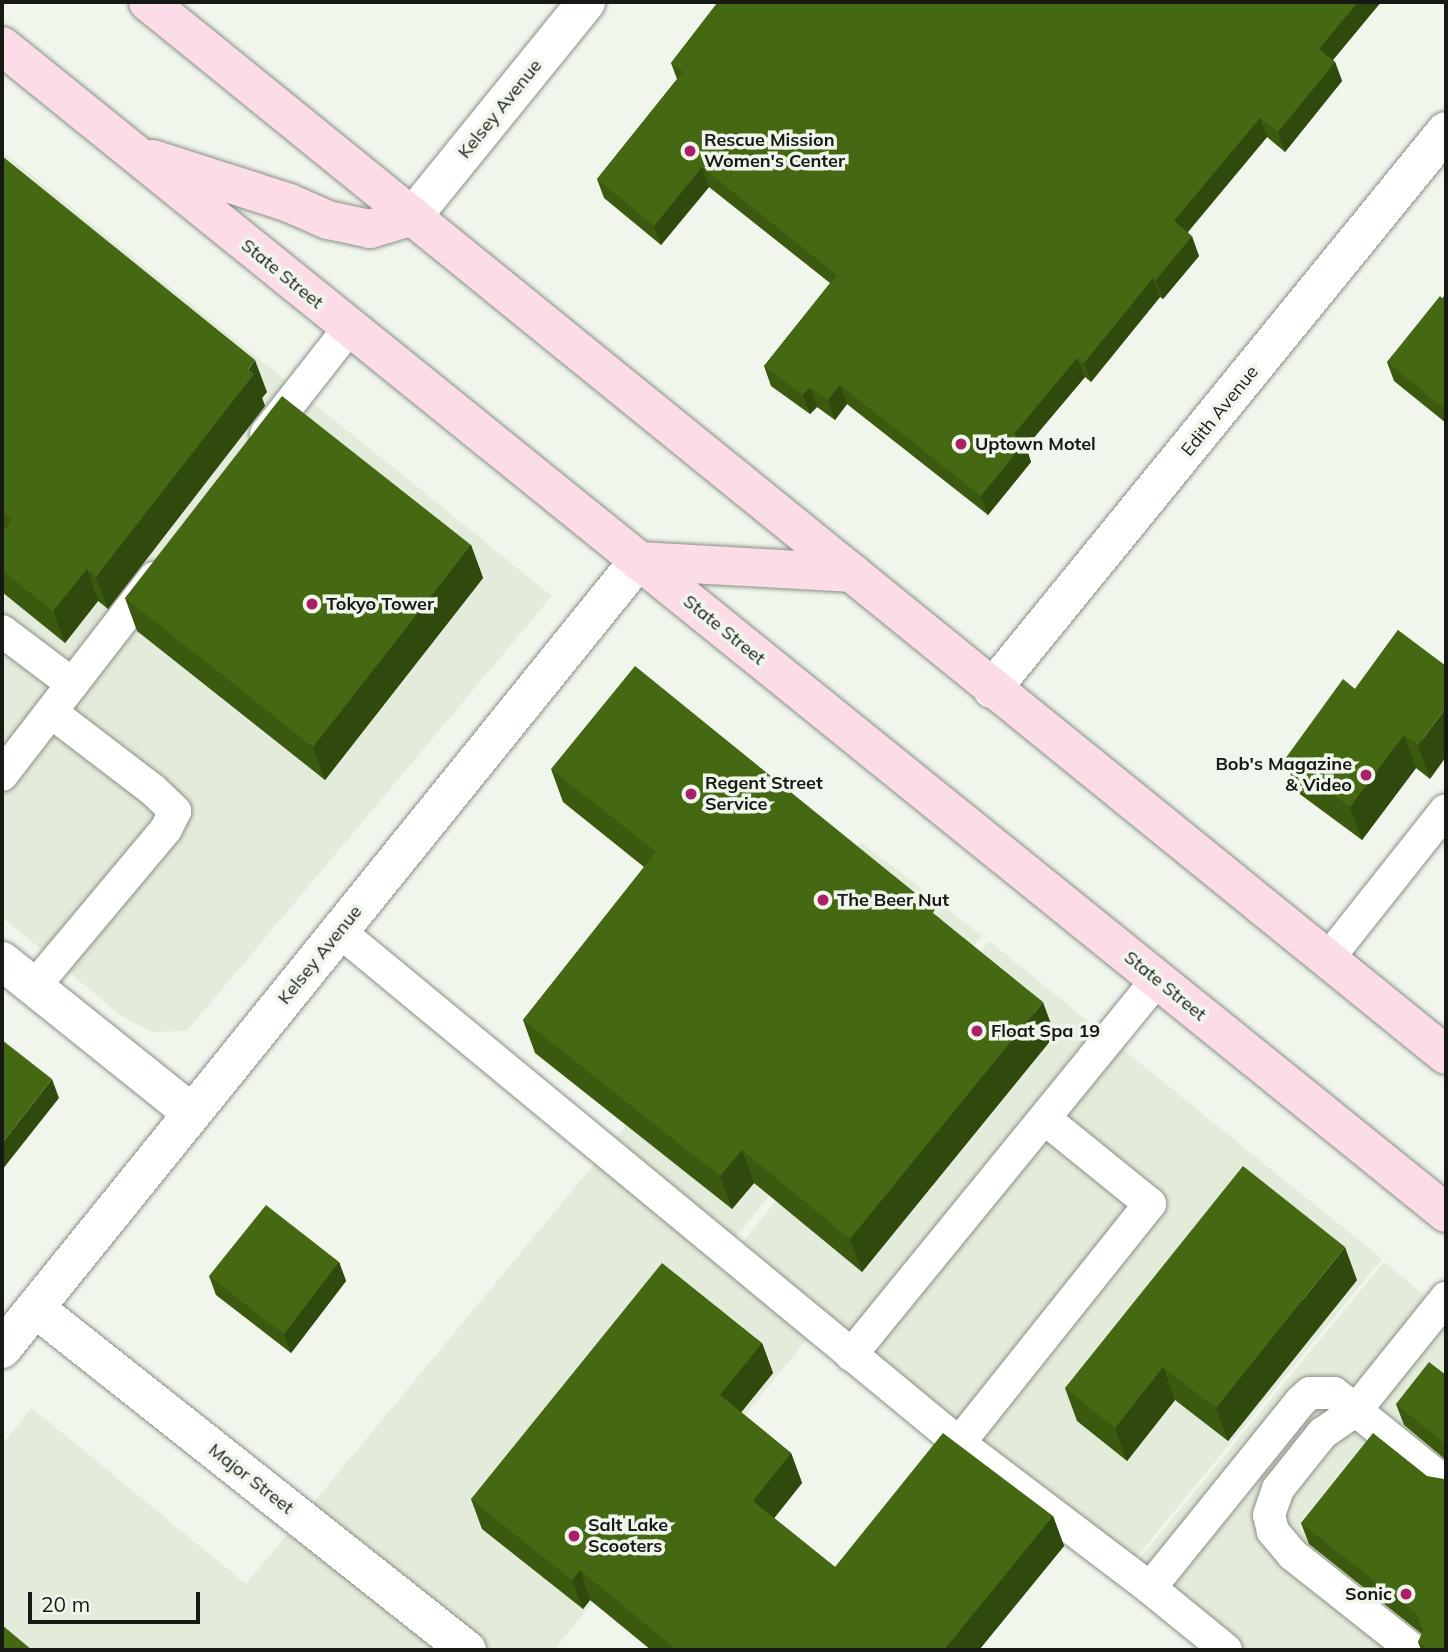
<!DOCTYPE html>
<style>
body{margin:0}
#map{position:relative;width:1448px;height:1652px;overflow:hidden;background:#f0f6ec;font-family:Mulish,sans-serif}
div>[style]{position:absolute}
.built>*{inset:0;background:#e3ecdb}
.roads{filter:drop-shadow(0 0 2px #8a8f86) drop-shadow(0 0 2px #8a8f86)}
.lane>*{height:32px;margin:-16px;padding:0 16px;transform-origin:16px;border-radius:16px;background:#fff}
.street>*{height:38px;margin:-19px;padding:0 19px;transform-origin:19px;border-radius:19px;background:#fff}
.primary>*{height:38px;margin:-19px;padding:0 19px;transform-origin:19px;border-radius:19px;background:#fbdce7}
.wall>*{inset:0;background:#3b590f}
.shaded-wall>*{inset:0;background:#30490d}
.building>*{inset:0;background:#456812}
.dots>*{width:19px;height:19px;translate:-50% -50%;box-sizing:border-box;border:4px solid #f0f6ec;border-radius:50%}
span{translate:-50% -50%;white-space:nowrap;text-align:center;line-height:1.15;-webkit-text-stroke:7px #f0f6ec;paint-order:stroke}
.street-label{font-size:18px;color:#171915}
.poi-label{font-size:18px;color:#171915;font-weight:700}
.left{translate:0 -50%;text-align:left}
.right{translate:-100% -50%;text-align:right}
.frame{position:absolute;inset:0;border:4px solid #171915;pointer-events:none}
.scale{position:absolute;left:28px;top:1592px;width:172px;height:32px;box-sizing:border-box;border:4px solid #171915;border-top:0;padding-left:9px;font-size:21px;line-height:24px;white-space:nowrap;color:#171915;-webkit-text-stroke:5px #f0f6ec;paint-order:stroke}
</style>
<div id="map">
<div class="built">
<div style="clip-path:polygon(2px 151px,552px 596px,187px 1031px,152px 1032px,120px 1015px,2px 917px)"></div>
<div style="clip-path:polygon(861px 842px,982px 936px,717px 1260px,809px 1337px,554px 1650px,2px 1650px,2px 1445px,32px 1408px,246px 1584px)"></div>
<div style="clip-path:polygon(989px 941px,1382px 1259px,1117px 1581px,727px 1261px)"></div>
<div style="clip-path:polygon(1384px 1262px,1446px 1313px,1446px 1650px,1246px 1650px,1136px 1563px)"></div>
</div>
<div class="roads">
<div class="lane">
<div style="left:266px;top:434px;width:135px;rotate:-51.9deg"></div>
<div style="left:2px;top:631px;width:88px;rotate:37.1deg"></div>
<div style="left:2px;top:775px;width:249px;rotate:-52.3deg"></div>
<div style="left:339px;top:931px;width:804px;rotate:39.55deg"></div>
<div style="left:959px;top:1443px;width:240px;rotate:37.2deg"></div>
<div style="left:1150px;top:1588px;width:98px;rotate:39.2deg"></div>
<div style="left:1327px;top:960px;width:191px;rotate:-51.6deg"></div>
<div style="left:34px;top:987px;width:206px;rotate:-50.1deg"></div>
<div style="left:166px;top:829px;width:20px;rotate:-63deg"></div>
<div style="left:175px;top:811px;width:30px;rotate:-136deg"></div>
<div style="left:153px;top:790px;width:128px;rotate:-142.6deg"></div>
<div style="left:851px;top:1355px;width:484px;rotate:-50.8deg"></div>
<div style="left:959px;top:1443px;width:306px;rotate:-51.4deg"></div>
<div style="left:1150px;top:1204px;width:135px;rotate:-141deg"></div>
<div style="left:1150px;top:1588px;width:240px;rotate:-51.1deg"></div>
<div style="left:1301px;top:1401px;width:12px;rotate:-42deg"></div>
<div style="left:1310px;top:1393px;width:24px"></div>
<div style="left:1334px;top:1393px;width:11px;rotate:38deg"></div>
<div style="left:1343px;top:1400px;width:132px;rotate:38.9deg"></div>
<div style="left:1413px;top:1650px;width:154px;rotate:-141.6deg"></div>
<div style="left:1292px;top:1554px;width:30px;rotate:-130deg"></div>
<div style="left:1273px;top:1531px;width:16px;rotate:-104deg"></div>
<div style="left:1269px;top:1515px;width:28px;rotate:-71deg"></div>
<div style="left:1278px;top:1489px;width:50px;rotate:-51.5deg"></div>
<div style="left:1309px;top:1450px;width:22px;rotate:-51deg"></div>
<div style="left:1323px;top:1433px;width:40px;rotate:-34.9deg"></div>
<div style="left:1356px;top:1410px;width:144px;rotate:-51.2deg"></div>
</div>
<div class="street">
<div style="left:413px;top:216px;width:275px;rotate:-51deg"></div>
<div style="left:992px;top:689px;width:719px;rotate:-50.87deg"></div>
<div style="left:2px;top:961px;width:243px;rotate:38.7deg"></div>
<div style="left:35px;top:1308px;width:551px;rotate:38.37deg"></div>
<div style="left:2px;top:1349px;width:1013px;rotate:-51.09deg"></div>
</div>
<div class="primary">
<div style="left:148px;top:2px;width:1671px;rotate:39.05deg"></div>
<div style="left:2px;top:46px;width:1857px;rotate:38.94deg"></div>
<div style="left:153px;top:159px;width:143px;rotate:17.9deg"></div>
<div style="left:289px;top:203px;width:43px;rotate:23.6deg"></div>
<div style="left:328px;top:220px;width:43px;rotate:12.1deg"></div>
<div style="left:370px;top:229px;width:45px;rotate:-16.8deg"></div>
<div style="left:638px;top:561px;width:215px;rotate:3.2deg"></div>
</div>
</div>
<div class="wall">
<div style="clip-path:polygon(718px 2px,1381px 2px,1333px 60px,1335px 62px,1342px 81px,1285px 152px,1267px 137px,1188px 232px,1199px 256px,1163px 299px,1160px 297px,1091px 382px,1085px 377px,1026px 447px,1031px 462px,988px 515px,847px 404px,835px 420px,817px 407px,810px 414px,771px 386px,764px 366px,830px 283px,709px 187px,661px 245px,604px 198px,597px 179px,677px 79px,671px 63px)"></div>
<div style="clip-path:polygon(2px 156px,267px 392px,262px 398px,265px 406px,108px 609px,98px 601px,65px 643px,2px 592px)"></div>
<div style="clip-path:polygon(1446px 294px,1446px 423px,1394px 381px,1387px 362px)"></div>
<div style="clip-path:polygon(471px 545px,483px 578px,325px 780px,137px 631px,125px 598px)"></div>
<div style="clip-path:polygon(1398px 630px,1430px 779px,1416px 768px,1362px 840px,1297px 792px,1285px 759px,1355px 689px)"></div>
<div style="clip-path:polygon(551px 769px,938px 917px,1055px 1035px,862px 1272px,754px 1183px,732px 1209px,535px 1053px,523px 1020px,644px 867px,563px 802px)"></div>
<div style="clip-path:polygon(339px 1262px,346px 1281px,291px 1353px,216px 1295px,209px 1276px)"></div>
<div style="clip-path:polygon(1357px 1280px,1228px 1441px,1175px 1400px,1127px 1461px,1077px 1421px,1065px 1388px)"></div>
<div style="clip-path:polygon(762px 1343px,773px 1373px,741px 1412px,791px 1453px,802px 1483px,774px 1518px,835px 1567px,1053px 1516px,1064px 1546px,979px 1650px,651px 1650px,590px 1600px,583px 1609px,482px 1529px,471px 1499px)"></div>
<div style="clip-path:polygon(1446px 1375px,1446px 1460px,1404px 1425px,1396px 1404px)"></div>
<div style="clip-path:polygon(1427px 1476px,1446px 1650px,1421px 1650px,1418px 1642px,1422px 1634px,1309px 1544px,1301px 1523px)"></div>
</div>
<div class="shaded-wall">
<div style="clip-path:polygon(1358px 2px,1381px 2px,1326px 68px,1319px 49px)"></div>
<div style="clip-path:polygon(1335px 62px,1342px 81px,1285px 152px,1278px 132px)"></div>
<div style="clip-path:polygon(1260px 118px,1267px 137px,1181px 240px,1174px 221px)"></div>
<div style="clip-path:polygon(702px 167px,709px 187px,661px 245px,654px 226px)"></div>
<div style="clip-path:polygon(1192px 236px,1199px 256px,1163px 299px,1156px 280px)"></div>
<div style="clip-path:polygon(1153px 278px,1160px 297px,1091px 382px,1084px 363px)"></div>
<div style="clip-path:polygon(1077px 358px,1085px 377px,1026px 447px,1031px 462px,988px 515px,981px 496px,1014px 434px)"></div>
<div style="clip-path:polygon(255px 360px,267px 392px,262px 398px,265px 406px,108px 609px,96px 577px)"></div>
<div style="clip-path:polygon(840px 385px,847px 404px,835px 420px,828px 400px)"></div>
<div style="clip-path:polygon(810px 387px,817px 407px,810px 414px,803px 395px)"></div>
<div style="clip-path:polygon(471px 545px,483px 578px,325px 780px,313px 747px)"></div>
<div style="clip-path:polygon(87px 569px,98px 601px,65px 643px,53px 611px)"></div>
<div style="clip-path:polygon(1446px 708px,1446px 757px,1430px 779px,1418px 745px)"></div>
<div style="clip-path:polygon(1404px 735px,1416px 768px,1362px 840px,1350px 807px)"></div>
<div style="clip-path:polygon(1043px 1002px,1055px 1035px,862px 1272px,850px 1239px)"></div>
<div style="clip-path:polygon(52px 1079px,59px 1098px,2px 1170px,2px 1143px)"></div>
<div style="clip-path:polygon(742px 1150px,754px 1183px,732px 1209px,720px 1176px)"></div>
<div style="clip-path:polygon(1345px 1247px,1357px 1280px,1228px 1441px,1216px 1408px)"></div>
<div style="clip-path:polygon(339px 1262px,346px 1281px,291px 1353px,284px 1334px)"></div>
<div style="clip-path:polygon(762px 1343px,773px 1373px,731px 1425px,720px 1395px)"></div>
<div style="clip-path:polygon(1163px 1367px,1175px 1400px,1127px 1461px,1115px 1428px)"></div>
<div style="clip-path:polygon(791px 1453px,802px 1483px,764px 1531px,753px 1501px)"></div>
<div style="clip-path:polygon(1053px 1516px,1064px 1546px,979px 1650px,944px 1650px)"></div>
<div style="clip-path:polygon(580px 1570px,590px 1600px,583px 1609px,572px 1580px)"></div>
</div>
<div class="building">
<div style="clip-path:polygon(718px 2px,1358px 2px,1319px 49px,1335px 62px,1278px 132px,1260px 118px,1174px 221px,1192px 236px,1156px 280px,1153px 278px,1084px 363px,1077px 358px,1014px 434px,1024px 443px,981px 496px,840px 385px,828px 400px,810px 387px,803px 395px,764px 366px,837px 275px,702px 167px,654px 226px,597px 179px,683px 72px,671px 63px)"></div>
<div style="clip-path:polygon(2px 156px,255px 360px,248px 369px,254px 374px,96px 577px,87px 569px,53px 611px,2px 570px,2px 533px,12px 520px,2px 511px)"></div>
<div style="clip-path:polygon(1446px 294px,1446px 410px,1387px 362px,1440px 296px,1443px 299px)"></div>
<div style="clip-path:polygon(282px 396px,471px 545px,313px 747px,125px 598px)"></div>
<div style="clip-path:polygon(1398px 630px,1446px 666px,1446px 708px,1418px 745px,1404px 735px,1350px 807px,1285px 759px,1343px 679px,1355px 689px)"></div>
<div style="clip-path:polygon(635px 666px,935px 909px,933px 913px,1043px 1002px,850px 1239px,742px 1150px,720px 1176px,523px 1020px,656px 852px,551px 769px)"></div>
<div style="clip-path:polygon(2px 1040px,52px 1079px,2px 1143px)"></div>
<div style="clip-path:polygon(1243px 1166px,1345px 1247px,1216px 1408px,1163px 1367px,1115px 1428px,1065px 1388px)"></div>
<div style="clip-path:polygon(266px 1205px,339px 1262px,284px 1334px,209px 1276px)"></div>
<div style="clip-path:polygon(662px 1263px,762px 1343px,720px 1395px,791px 1453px,753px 1501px,835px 1567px,943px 1433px,1053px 1516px,944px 1650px,677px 1650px,580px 1570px,572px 1580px,471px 1499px)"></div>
<div style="clip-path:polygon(1429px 1362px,1446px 1375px,1446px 1445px,1396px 1404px)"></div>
<div style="clip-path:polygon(1373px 1433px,1427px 1476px,1444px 1479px,1446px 1478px,1446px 1650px,1429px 1650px,1418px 1642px,1423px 1631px,1417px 1614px,1301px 1523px)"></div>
<div style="clip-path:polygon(2px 1625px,32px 1650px,2px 1650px)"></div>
</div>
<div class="dots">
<div style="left:690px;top:151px;background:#a92066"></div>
<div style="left:961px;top:444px;background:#a92066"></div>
<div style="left:312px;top:604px;background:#a92066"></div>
<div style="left:1366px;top:775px;background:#a92066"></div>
<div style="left:691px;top:794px;background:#a92066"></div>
<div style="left:823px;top:900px;background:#a92066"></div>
<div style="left:977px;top:1031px;background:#a92066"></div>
<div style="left:574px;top:1536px;background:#a92066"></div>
<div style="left:1406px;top:1594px;background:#a92066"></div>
</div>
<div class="street-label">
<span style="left:500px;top:109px;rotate:-51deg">Kelsey Avenue</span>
<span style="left:282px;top:274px;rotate:39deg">State Street</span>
<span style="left:1220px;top:411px;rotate:-51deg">Edith Avenue</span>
<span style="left:724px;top:630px;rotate:39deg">State Street</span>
<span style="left:320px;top:955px;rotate:-51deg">Kelsey Avenue</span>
<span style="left:1165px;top:986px;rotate:39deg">State Street</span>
<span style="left:251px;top:1479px;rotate:38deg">Major Street</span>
</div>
<div class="poi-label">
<span class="left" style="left:704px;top:151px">Rescue Mission<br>Women's Center</span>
<span class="left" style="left:975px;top:444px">Uptown Motel</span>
<span class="left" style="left:326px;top:604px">Tokyo Tower</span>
<span class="right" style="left:1352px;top:775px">Bob's Magazine<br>&amp; Video</span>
<span class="left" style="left:705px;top:794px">Regent Street<br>Service</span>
<span class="left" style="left:837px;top:900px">The Beer Nut</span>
<span class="left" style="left:991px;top:1031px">Float Spa 19</span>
<span class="left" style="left:588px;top:1536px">Salt Lake<br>Scooters</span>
<span class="right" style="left:1392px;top:1594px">Sonic</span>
</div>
<div class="frame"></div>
<div class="scale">20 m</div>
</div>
